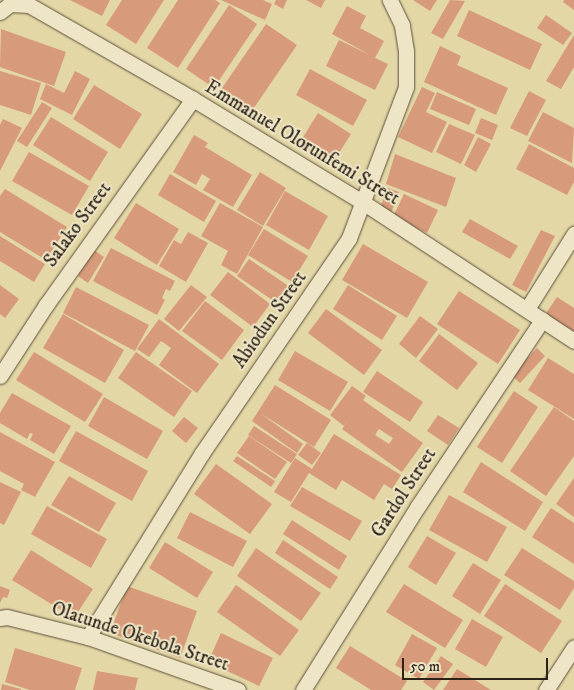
<!DOCTYPE html>
<style>
body{margin:0}
#map{position:relative;width:574px;height:690px;overflow:hidden;background:#e4d7a6;font-family:"IM FELL DW Pica",serif}
div>[style]{position:absolute}
.building>*{inset:0;background:#d79a7a}
.roads{filter:drop-shadow(0 0 1px #5b4f3b) drop-shadow(0 0 1px #5b4f3b)}
.street>*{height:15px;margin:-7.5px;padding:0 7.5px;transform-origin:7.5px;border-radius:7.5px;background:#ede5c5}
span{translate:-50% -50%;white-space:nowrap;text-align:center;line-height:1.15;-webkit-text-stroke:4px #ede5c5;paint-order:stroke}
.street-label{font-size:19px;color:#2d2217}
.scale{position:absolute;left:402px;top:658px;width:146px;height:22px;box-sizing:border-box;border:2px solid #2d2217;border-top:0;padding-left:6px;font-size:15px;line-height:18px;white-space:nowrap;color:#2d2217;-webkit-text-stroke:4px #ede5c5;paint-order:stroke}
</style>
<div id="map">
<div class="building">
<div style="clip-path:polygon(70px 0,110px 0,102px 16px)"></div>
<div style="clip-path:polygon(122px 0,164px 0,136px 44px,106px 25px)"></div>
<div style="clip-path:polygon(178px 0,215px 0,220px 3px,178px 68px,147px 48px)"></div>
<div style="clip-path:polygon(221px 0,263px 0,272px 4px,265px 20px)"></div>
<div style="clip-path:polygon(276px 0,287px 0,283px 9px,274px 4px)"></div>
<div style="clip-path:polygon(306px 0,325px 0,321px 8px)"></div>
<div style="clip-path:polygon(413px 0,437px 0,430px 11px)"></div>
<div style="clip-path:polygon(450px 0,465px 1px,443px 39px,431px 33px)"></div>
<div style="clip-path:polygon(564px 0,574px 0,574px 10px,563px 2px)"></div>
<div style="clip-path:polygon(229px 5px,257px 24px,214px 88px,186px 69px)"></div>
<div style="clip-path:polygon(347px 6px,366px 16px,360px 28px,384px 41px,375px 58px,388px 64px,375px 90px,326px 66px,339px 40px,370px 55px,332px 34px)"></div>
<div style="clip-path:polygon(469px 10px,542px 44px,530px 70px,457px 36px)"></div>
<div style="clip-path:polygon(546px 15px,572px 33px,563px 45px,537px 28px)"></div>
<div style="clip-path:polygon(266px 24px,297px 45px,251px 112px,220px 91px)"></div>
<div style="clip-path:polygon(1px 29px,66px 52px,54px 86px,0 67px)"></div>
<div style="clip-path:polygon(574px 35px,574px 67px,561px 89px,546px 81px)"></div>
<div style="clip-path:polygon(440px 46px,461px 56px,457px 65px,508px 88px,496px 115px,424px 82px)"></div>
<div style="clip-path:polygon(310px 69px,367px 100px,353px 126px,296px 95px)"></div>
<div style="clip-path:polygon(0 71px,41px 83px,31px 115px,0 105px)"></div>
<div style="clip-path:polygon(75px 71px,90px 79px,72px 115px,40px 99px,46px 84px,64px 93px)"></div>
<div style="clip-path:polygon(94px 85px,142px 114px,120px 149px,73px 119px)"></div>
<div style="clip-path:polygon(422px 87px,435px 93px,426px 112px,447px 122px,432px 153px,398px 137px)"></div>
<div style="clip-path:polygon(529px 91px,546px 100px,527px 136px,510px 128px)"></div>
<div style="clip-path:polygon(437px 92px,476px 109px,469px 125px,430px 109px)"></div>
<div style="clip-path:polygon(42px 102px,52px 108px,27px 147px,17px 141px)"></div>
<div style="clip-path:polygon(543px 112px,574px 128px,572px 163px,528px 141px)"></div>
<div style="clip-path:polygon(318px 113px,351px 134px,332px 164px,297px 147px)"></div>
<div style="clip-path:polygon(51px 117px,108px 152px,90px 181px,33px 145px)"></div>
<div style="clip-path:polygon(481px 118px,498px 125px,492px 140px,475px 133px)"></div>
<div style="clip-path:polygon(3px 119px,22px 128px,0 171px,0 125px)"></div>
<div style="clip-path:polygon(449px 124px,475px 135px,461px 164px,436px 152px)"></div>
<div style="clip-path:polygon(194px 135px,208px 143px,205px 147px,252px 175px,233px 207px,203px 190px,210px 179px,202px 174px,196px 185px,173px 172px)"></div>
<div style="clip-path:polygon(478px 137px,491px 144px,476px 172px,464px 165px)"></div>
<div style="clip-path:polygon(529px 144px,574px 168px,574px 182px,567px 195px,516px 169px)"></div>
<div style="clip-path:polygon(29px 152px,89px 186px,72px 215px,12px 181px)"></div>
<div style="clip-path:polygon(395px 154px,456px 178px,446px 207px,386px 184px)"></div>
<div style="clip-path:polygon(260px 172px,286px 188px,263px 226px,237px 210px)"></div>
<div style="clip-path:polygon(170px 174px,216px 201px,204px 222px,158px 195px)"></div>
<div style="clip-path:polygon(388px 188px,399px 192px,391px 213px,380px 208px)"></div>
<div style="clip-path:polygon(5px 189px,67px 227px,46px 260px,0 232px,0 196px)"></div>
<div style="clip-path:polygon(285px 191px,328px 216px,309px 250px,266px 225px)"></div>
<div style="clip-path:polygon(404px 194px,438px 210px,427px 233px,393px 217px)"></div>
<div style="clip-path:polygon(136px 203px,179px 229px,157px 265px,114px 238px)"></div>
<div style="clip-path:polygon(220px 203px,263px 227px,237px 274px,221px 265px,228px 251px,201px 236px)"></div>
<div style="clip-path:polygon(470px 219px,518px 246px,510px 259px,462px 232px)"></div>
<div style="clip-path:polygon(264px 229px,308px 256px,292px 282px,248px 255px)"></div>
<div style="clip-path:polygon(541px 230px,555px 236px,526px 292px,512px 285px)"></div>
<div style="clip-path:polygon(188px 232px,208px 243px,186px 282px,159px 266px,174px 240px,181px 244px)"></div>
<div style="clip-path:polygon(0 236px,45px 264px,34px 282px,0 261px)"></div>
<div style="clip-path:polygon(363px 244px,428px 282px,407px 318px,342px 280px)"></div>
<div style="clip-path:polygon(111px 248px,175px 281px,170px 291px,166px 289px,162px 298px,165px 300px,157px 315px,93px 281px)"></div>
<div style="clip-path:polygon(94px 250px,104px 257px,88px 283px,78px 276px)"></div>
<div style="clip-path:polygon(249px 259px,290px 287px,278px 304px,237px 276px)"></div>
<div style="clip-path:polygon(228px 272px,270px 304px,253px 327px,210px 295px)"></div>
<div style="clip-path:polygon(0 285px,19px 299px,5px 318px,0 314px)"></div>
<div style="clip-path:polygon(191px 285px,207px 297px,179px 331px,164px 319px)"></div>
<div style="clip-path:polygon(348px 285px,397px 316px,382px 340px,333px 309px)"></div>
<div style="clip-path:polygon(76px 287px,149px 325px,135px 351px,63px 313px)"></div>
<div style="clip-path:polygon(459px 291px,520px 330px,498px 364px,437px 324px)"></div>
<div style="clip-path:polygon(557px 297px,574px 308px,574px 335px,545px 315px)"></div>
<div style="clip-path:polygon(205px 301px,244px 330px,222px 360px,182px 331px)"></div>
<div style="clip-path:polygon(326px 309px,382px 350px,364px 375px,308px 333px)"></div>
<div style="clip-path:polygon(63px 314px,124px 350px,105px 383px,43px 348px)"></div>
<div style="clip-path:polygon(420px 316px,438px 329px,416px 358px,399px 344px)"></div>
<div style="clip-path:polygon(159px 319px,219px 364px,197px 393px,159px 365px,171px 348px,161px 341px,149px 357px,137px 349px)"></div>
<div style="clip-path:polygon(439px 334px,478px 363px,457px 390px,419px 361px)"></div>
<div style="clip-path:polygon(537px 348px,545px 356px,520px 383px,511px 375px)"></div>
<div style="clip-path:polygon(295px 351px,348px 382px,330px 411px,278px 380px)"></div>
<div style="clip-path:polygon(34px 352px,103px 394px,85px 422px,16px 380px)"></div>
<div style="clip-path:polygon(136px 352px,192px 391px,174px 417px,118px 378px)"></div>
<div style="clip-path:polygon(548px 358px,574px 374px,574px 419px,528px 390px)"></div>
<div style="clip-path:polygon(377px 371px,423px 402px,410px 422px,363px 392px)"></div>
<div style="clip-path:polygon(275px 385px,331px 420px,314px 447px,260px 413px,303px 444px,297px 453px,252px 421px)"></div>
<div style="clip-path:polygon(evenodd,352px 386px,366px 396px,363px 400px,423px 443px,402px 472px,342px 429px,352px 416px,344px 426px,330px 415px,352px 386px,379px 429px,393px 438px,389px 444px,375px 435px,379px 429px)"></div>
<div style="clip-path:polygon(514px 391px,538px 407px,502px 463px,477px 447px)"></div>
<div style="clip-path:polygon(12px 393px,71px 426px,54px 454px,30px 440px,33px 434px,30px 433px,27px 439px,0 423px,0 413px)"></div>
<div style="clip-path:polygon(104px 397px,163px 431px,147px 459px,88px 426px)"></div>
<div style="clip-path:polygon(554px 407px,574px 421px,574px 456px,546px 496px,510px 471px)"></div>
<div style="clip-path:polygon(438px 415px,459px 428px,448px 445px,427px 431px)"></div>
<div style="clip-path:polygon(184px 417px,198px 428px,186px 443px,172px 431px)"></div>
<div style="clip-path:polygon(254px 426px,297px 454px,291px 463px,248px 435px)"></div>
<div style="clip-path:polygon(76px 431px,148px 471px,132px 501px,59px 461px)"></div>
<div style="clip-path:polygon(0 432px,55px 462px,35px 497px,21px 490px,24px 484px,0 471px)"></div>
<div style="clip-path:polygon(334px 434px,401px 475px,392px 489px,384px 484px,374px 500px,342px 480px,336px 490px,309px 473px,291px 502px,274px 492px,295px 458px,312px 469px)"></div>
<div style="clip-path:polygon(249px 436px,287px 462px,275px 479px,237px 453px)"></div>
<div style="clip-path:polygon(307px 443px,321px 453px,312px 465px,298px 455px)"></div>
<div style="clip-path:polygon(237px 456px,275px 481px,271px 487px,233px 461px)"></div>
<div style="clip-path:polygon(481px 462px,543px 502px,525px 531px,463px 492px)"></div>
<div style="clip-path:polygon(216px 464px,272px 504px,250px 534px,194px 494px)"></div>
<div style="clip-path:polygon(69px 476px,116px 503px,99px 532px,51px 505px)"></div>
<div style="clip-path:polygon(574px 478px,574px 517px,556px 504px)"></div>
<div style="clip-path:polygon(0 482px,21px 492px,4px 525px,0 523px)"></div>
<div style="clip-path:polygon(302px 487px,362px 521px,350px 541px,290px 506px)"></div>
<div style="clip-path:polygon(449px 495px,507px 527px,487px 562px,429px 530px)"></div>
<div style="clip-path:polygon(47px 506px,107px 539px,91px 568px,31px 534px)"></div>
<div style="clip-path:polygon(551px 508px,574px 523px,574px 564px,532px 537px)"></div>
<div style="clip-path:polygon(190px 512px,247px 541px,233px 567px,177px 538px)"></div>
<div style="clip-path:polygon(292px 520px,347px 556px,339px 570px,283px 534px)"></div>
<div style="clip-path:polygon(427px 536px,456px 553px,436px 585px,408px 567px)"></div>
<div style="clip-path:polygon(283px 540px,338px 577px,330px 589px,275px 553px)"></div>
<div style="clip-path:polygon(165px 542px,213px 572px,197px 598px,149px 568px)"></div>
<div style="clip-path:polygon(256px 548px,321px 593px,301px 621px,237px 576px)"></div>
<div style="clip-path:polygon(522px 548px,574px 581px,574px 588px,560px 610px,504px 575px)"></div>
<div style="clip-path:polygon(31px 550px,93px 589px,74px 618px,12px 580px)"></div>
<div style="clip-path:polygon(473px 563px,501px 580px,480px 614px,452px 596px)"></div>
<div style="clip-path:polygon(404px 584px,463px 620px,445px 648px,386px 612px)"></div>
<div style="clip-path:polygon(505px 584px,562px 621px,541px 653px,484px 616px)"></div>
<div style="clip-path:polygon(236px 585px,299px 630px,280px 656px,217px 612px)"></div>
<div style="clip-path:polygon(0 586px,10px 590px,7px 598px,3px 597px,0 603px)"></div>
<div style="clip-path:polygon(127px 586px,197px 611px,180px 658px,110px 633px)"></div>
<div style="clip-path:polygon(472px 619px,503px 637px,486px 667px,455px 649px)"></div>
<div style="clip-path:polygon(221px 633px,273px 658px,259px 686px,208px 662px)"></div>
<div style="clip-path:polygon(412px 634px,437px 648px,419px 679px,395px 665px)"></div>
<div style="clip-path:polygon(350px 646px,407px 681px,401px 690px,371px 690px,336px 668px)"></div>
<div style="clip-path:polygon(15px 648px,82px 668px,75px 690px,30px 690px,5px 682px)"></div>
<div style="clip-path:polygon(441px 656px,453px 664px,434px 690px,423px 682px)"></div>
<div style="clip-path:polygon(457px 669px,491px 690px,443px 690px)"></div>
<div style="clip-path:polygon(97px 671px,138px 678px,135px 690px,93px 690px)"></div>
<div style="clip-path:polygon(2px 684px,21px 689px,21px 690px,1px 690px)"></div>
</div>
<div class="roads">
<div class="street">
<div style="left:0;top:12px;width:13px;rotate:-39deg"></div>
<div style="left:10px;top:4px;width:19px;rotate:3deg"></div>
<div style="left:29px;top:5px;width:189px;rotate:29.8deg"></div>
<div style="left:193px;top:99px;width:200px;rotate:31.3deg"></div>
<div style="left:364px;top:203px;width:251px;rotate:33.3deg"></div>
<div style="left:527px;top:309px;width:89px;rotate:-57.9deg"></div>
<div style="left:0;top:376px;width:85px;rotate:-57.1deg"></div>
<div style="left:46px;top:305px;width:253px;rotate:-54.5deg"></div>
<div style="left:0;top:618px;width:7px;rotate:-8deg"></div>
<div style="left:7px;top:617px;width:83px;rotate:13.9deg"></div>
<div style="left:88px;top:637px;width:159px;rotate:19.5deg"></div>
<div style="left:88px;top:637px;width:216px;rotate:-58.2deg"></div>
<div style="left:202px;top:453px;width:260px;rotate:-55.6deg"></div>
<div style="left:349px;top:238px;width:161px;rotate:-69.3deg"></div>
<div style="left:406px;top:87px;width:36px;rotate:-90deg"></div>
<div style="left:406px;top:51px;width:26px;rotate:-99deg"></div>
<div style="left:402px;top:25px;width:28px;rotate:-116deg"></div>
<div style="left:303px;top:690px;width:217px;rotate:-58deg"></div>
<div style="left:418px;top:506px;width:224px;rotate:-56.3deg"></div>
<div style="left:546px;top:690px;width:51px;rotate:-56.9deg"></div>
</div>
</div>
<div class="street-label">
<span style="left:302px;top:143px;rotate:31deg">Emmanuel Olorunfemi Street</span>
<span style="left:78px;top:225px;rotate:-54deg">Salako Street</span>
<span style="left:270px;top:320px;rotate:-55deg">Abiodun Street</span>
<span style="left:404px;top:493px;rotate:-57deg">Gardol Street</span>
<span style="left:140px;top:637px;rotate:18deg">Olatunde Okebola Street</span>
</div>
<div class="scale">50 m</div>
</div>
